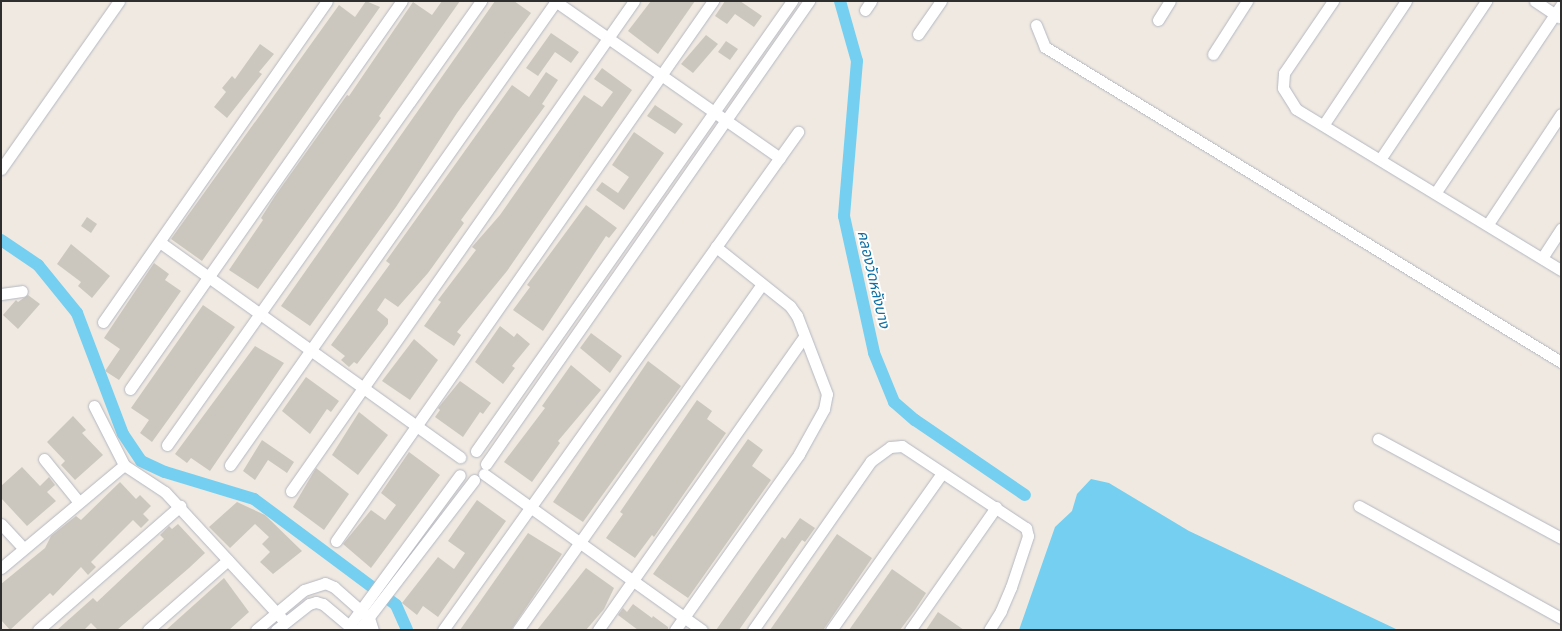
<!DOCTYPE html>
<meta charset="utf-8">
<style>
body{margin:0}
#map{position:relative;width:1562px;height:631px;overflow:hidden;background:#efe9e1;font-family:Manrope,"Noto Sans Thai",sans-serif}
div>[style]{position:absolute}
.water>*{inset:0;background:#75cff0}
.canal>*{height:12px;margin:-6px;padding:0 6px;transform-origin:6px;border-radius:6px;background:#75cff0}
.building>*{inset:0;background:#cbc7bf}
.roads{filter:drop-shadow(0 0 1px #b4b7c1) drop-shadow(0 0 1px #b4b7c1)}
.street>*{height:11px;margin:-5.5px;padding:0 5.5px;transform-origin:5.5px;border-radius:5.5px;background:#fff}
span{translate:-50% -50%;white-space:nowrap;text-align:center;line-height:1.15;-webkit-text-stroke:4px #fff;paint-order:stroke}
.water-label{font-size:15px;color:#0d6fa3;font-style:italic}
.frame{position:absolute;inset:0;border:2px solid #2e2e2e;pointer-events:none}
</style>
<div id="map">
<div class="water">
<div style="clip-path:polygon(1091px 479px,1109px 483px,1189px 531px,1398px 630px,1019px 630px,1055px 527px,1072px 511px,1077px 494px)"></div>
</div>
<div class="canal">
<div style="left:840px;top:1px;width:62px;rotate:74.2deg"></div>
<div style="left:857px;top:61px;width:156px;rotate:94.8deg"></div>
<div style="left:844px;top:216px;width:140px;rotate:77.6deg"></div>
<div style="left:874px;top:353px;width:53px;rotate:67.8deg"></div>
<div style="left:894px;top:402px;width:28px;rotate:41deg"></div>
<div style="left:915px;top:420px;width:133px;rotate:34.3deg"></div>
<div style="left:1px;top:240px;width:45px;rotate:34deg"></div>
<div style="left:38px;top:265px;width:62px;rotate:50.9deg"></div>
<div style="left:77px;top:313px;width:129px;rotate:69.2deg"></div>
<div style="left:123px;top:434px;width:32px;rotate:56deg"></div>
<div style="left:141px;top:461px;width:26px;rotate:25deg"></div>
<div style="left:165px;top:472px;width:93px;rotate:16.9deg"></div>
<div style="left:254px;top:499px;width:177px;rotate:36.7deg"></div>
<div style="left:396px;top:605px;width:27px;rotate:66deg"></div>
</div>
<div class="building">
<div style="clip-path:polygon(366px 1px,380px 7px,202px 261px,171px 239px,339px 5px,355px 17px)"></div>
<div style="clip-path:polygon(442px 1px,460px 1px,379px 116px,381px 118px,258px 289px,229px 270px,263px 220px,261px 218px,275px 196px,347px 95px,349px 96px,413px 2px,432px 15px)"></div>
<div style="clip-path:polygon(495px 1px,514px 1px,531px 13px,457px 113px,396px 207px,310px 326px,281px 306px)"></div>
<div style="clip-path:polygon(651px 1px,695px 1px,658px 54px,628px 31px)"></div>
<div style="clip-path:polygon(725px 1px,740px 1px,762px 16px,754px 27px,735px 14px,727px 24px,715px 16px)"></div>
<div style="clip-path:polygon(551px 33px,579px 52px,571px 63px,555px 52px,538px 76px,526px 68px)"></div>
<div style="clip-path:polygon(706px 35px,718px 44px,693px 73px,681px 64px)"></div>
<div style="clip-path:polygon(726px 41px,738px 49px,730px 60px,718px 52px)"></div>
<div style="clip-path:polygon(260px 44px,274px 54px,259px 72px,262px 74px,227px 118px,214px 107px,226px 92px,222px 88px,232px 76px,235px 79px)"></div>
<div style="clip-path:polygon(602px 68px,632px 90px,507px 271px,457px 332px,461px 335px,454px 346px,424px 326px,441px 302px,438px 300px,476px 250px,472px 247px,500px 215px,584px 95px,602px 107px,613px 92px,594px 79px)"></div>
<div style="clip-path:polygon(546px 72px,558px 80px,542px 104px,545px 106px,461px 220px,464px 223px,428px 273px,398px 307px,385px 298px,377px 310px,388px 319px,388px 324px,357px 364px,354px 362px,349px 367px,341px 360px,345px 356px,331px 345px,390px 264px,386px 261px,512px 85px,529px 97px)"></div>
<div style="clip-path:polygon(655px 105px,683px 124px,675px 134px,647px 116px)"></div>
<div style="clip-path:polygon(634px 132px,664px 153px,624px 210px,596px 190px,602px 182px,618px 193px,629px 177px,612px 165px)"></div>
<div style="clip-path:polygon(586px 205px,617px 228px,609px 238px,606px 236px,543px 331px,513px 310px,530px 287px,527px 285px)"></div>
<div style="clip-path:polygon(87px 217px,97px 224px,91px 233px,81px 226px)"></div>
<div style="clip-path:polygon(71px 244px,110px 276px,92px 298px,78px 286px,81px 282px,57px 264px)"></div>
<div style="clip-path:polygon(154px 263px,169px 274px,165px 280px,181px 291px,119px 380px,105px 371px,120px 349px,104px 338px)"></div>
<div style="clip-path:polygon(28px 295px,40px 304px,18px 329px,3px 315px,16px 300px,18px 302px)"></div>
<div style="clip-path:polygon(203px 305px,235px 327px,152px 442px,140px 433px,149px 420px,131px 408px)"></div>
<div style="clip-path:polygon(500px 326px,514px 337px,517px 333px,530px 344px,512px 366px,515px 368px,503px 384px,475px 362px)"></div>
<div style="clip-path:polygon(591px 333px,622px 356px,610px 373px,580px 348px)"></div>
<div style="clip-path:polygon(414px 339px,438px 360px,410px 400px,382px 381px)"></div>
<div style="clip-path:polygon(255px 346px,284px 363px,210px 471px,191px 458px,187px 463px,175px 454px)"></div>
<div style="clip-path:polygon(648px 361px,681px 386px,583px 522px,553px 502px)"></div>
<div style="clip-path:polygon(571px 365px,601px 390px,558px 441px,560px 443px,532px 482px,504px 462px,545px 408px,542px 406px)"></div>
<div style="clip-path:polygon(306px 377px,339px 401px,331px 412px,327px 409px,310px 434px,282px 411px)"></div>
<div style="clip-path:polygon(460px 381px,491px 403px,483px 414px,480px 412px,463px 437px,435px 417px,440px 410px,438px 408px)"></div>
<div style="clip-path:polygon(697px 400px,712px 411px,707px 419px,726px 433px,654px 537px,652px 535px,635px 558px,606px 538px,623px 514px,620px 512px)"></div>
<div style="clip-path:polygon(359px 412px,388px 435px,358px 475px,332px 455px)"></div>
<div style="clip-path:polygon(73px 416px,86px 430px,82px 433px,103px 455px,75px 480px,61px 465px,65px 461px,47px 442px)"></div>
<div style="clip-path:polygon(748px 439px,763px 450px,752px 466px,771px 480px,688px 598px,653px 574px)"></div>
<div style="clip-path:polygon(262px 440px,294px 462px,287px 473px,268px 460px,255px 480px,243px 471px)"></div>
<div style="clip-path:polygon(409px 452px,440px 475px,371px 568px,343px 544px,371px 510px,385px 520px,396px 505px,381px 493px)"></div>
<div style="clip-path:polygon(22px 467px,40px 486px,49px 477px,55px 485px,47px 492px,56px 501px,27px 526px,1px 498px,1px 486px)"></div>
<div style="clip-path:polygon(316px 468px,349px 494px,324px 530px,293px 507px)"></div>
<div style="clip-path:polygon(120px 482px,136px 499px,140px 495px,151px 506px,143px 514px,149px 520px,141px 528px,133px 520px,91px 562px,96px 567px,88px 575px,81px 567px,53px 596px,50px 593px,10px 630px,1px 620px,1px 584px,45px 548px,51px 536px,76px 516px,81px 520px)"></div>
<div style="clip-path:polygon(477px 500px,506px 521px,438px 617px,423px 606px,417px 615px,402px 603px,438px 557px,454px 569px,465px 553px,448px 541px)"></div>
<div style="clip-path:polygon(237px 502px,265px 515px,302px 551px,273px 574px,260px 562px,270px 552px,262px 544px,269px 537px,255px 524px,230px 548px,209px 527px)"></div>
<div style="clip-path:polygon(800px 518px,815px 528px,805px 542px,802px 540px,739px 630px,716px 630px,782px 537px,785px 539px)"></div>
<div style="clip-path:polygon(178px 524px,205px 553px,189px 568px,117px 630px,98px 630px,91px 623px,84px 630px,57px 630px,93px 598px,97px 602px,164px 539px,160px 535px,169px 526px,172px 529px)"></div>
<div style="clip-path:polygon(528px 533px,562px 554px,511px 630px,460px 630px)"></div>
<div style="clip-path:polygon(837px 534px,872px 558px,824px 629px,770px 630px)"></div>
<div style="clip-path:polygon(586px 568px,614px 588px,604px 609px,586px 630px,537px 630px)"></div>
<div style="clip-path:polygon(892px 569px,926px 593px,915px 610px,900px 630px,849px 630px)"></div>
<div style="clip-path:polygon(224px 578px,249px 612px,229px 630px,166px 630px)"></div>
<div style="clip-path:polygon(633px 604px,652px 618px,653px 616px,668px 627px,668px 630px,638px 630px,618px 615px,623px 608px,627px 612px)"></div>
<div style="clip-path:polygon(938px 612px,964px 630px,926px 630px)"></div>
</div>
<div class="roads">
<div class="street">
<div style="left:555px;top:1px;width:274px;rotate:34.9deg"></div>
<div style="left:1333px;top:1px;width:87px;rotate:124.2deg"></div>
<div style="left:1284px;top:73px;width:15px;rotate:94deg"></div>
<div style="left:1283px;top:88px;width:25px;rotate:58deg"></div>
<div style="left:1296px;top:109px;width:310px;rotate:31.3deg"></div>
<div style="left:1535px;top:1px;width:29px;rotate:34deg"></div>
<div style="left:865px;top:10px;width:11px;rotate:-56deg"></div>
<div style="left:1158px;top:20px;width:22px;rotate:-58deg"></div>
<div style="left:1036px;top:25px;width:24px;rotate:68deg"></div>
<div style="left:1045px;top:47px;width:605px;rotate:31.4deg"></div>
<div style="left:918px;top:34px;width:40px;rotate:-55.1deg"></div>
<div style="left:1213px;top:54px;width:63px;rotate:-57.3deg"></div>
<div style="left:1324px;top:124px;width:148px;rotate:-56.3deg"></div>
<div style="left:1381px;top:158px;width:189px;rotate:-56.2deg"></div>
<div style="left:1px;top:169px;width:205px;rotate:-54.9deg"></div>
<div style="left:1436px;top:192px;width:225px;rotate:-56.2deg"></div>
<div style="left:1488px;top:224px;width:132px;rotate:-56.4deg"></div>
<div style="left:161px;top:243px;width:368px;rotate:35.6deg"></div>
<div style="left:1542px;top:258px;width:35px;rotate:-57deg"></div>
<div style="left:1px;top:294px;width:21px;rotate:-8deg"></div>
<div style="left:103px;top:322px;width:391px;rotate:-55.1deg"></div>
<div style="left:130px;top:389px;width:474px;rotate:-55deg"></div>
<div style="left:94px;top:406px;width:66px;rotate:63deg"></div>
<div style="left:124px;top:465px;width:49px;rotate:33.4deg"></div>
<div style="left:165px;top:492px;width:177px;rotate:47.3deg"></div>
<div style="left:1378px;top:439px;width:208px;rotate:28.4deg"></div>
<div style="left:167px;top:445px;width:544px;rotate:-54.73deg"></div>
<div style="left:476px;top:451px;width:550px;rotate:-54.92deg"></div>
<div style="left:44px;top:459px;width:54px;rotate:51deg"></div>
<div style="left:486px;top:464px;width:565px;rotate:-55.1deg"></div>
<div style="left:230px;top:465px;width:567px;rotate:-54.91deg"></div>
<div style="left:484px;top:474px;width:268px;rotate:35.6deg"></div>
<div style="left:291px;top:491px;width:598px;rotate:-55.01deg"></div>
<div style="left:1359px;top:506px;width:231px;rotate:29deg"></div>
<div style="left:1px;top:524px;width:33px;rotate:47deg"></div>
<div style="left:336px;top:541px;width:659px;rotate:-55.08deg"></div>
<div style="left:1px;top:568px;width:160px;rotate:-39.9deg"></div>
<div style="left:349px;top:626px;width:187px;rotate:-53.7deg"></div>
<div style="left:38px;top:630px;width:189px;rotate:-41.1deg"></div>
<div style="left:148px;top:630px;width:106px;rotate:-41.2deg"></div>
<div style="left:256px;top:630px;width:62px;rotate:-39.8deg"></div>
<div style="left:304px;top:590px;width:22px;rotate:-18deg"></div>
<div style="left:325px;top:583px;width:10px;rotate:24deg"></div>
<div style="left:334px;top:587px;width:47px;rotate:41.5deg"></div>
<div style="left:369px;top:618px;width:13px;rotate:72deg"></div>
<div style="left:276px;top:630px;width:42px;rotate:-38.2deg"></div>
<div style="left:309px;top:604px;width:7px;rotate:-16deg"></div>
<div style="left:316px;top:602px;width:7px;rotate:16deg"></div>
<div style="left:323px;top:604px;width:40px;rotate:40deg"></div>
<div style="left:359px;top:630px;width:189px;rotate:-52.5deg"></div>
<div style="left:443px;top:630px;width:612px;rotate:-54.52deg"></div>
<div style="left:518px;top:630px;width:421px;rotate:-54.8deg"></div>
<div style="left:598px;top:630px;width:357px;rotate:-54.9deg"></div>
<div style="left:675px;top:630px;width:215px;rotate:-54.8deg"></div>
<div style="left:799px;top:454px;width:51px;rotate:-60.9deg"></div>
<div style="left:824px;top:409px;width:15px;rotate:-79deg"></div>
<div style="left:827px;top:394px;width:84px;rotate:-111deg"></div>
<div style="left:797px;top:316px;width:12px;rotate:-125deg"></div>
<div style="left:790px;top:306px;width:95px;rotate:-141.4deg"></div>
<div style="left:753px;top:630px;width:206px;rotate:-55.1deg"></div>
<div style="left:871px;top:461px;width:24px;rotate:-36deg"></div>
<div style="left:890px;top:447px;width:12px;rotate:-5deg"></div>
<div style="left:902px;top:446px;width:149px;rotate:33.5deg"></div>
<div style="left:1026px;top:528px;width:8px;rotate:76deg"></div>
<div style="left:1028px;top:536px;width:54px;rotate:108.4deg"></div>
<div style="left:1011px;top:587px;width:26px;rotate:113deg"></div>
<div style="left:1001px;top:611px;width:22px;rotate:122deg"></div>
<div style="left:831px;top:630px;width:192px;rotate:-54.7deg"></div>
<div style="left:910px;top:630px;width:150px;rotate:-55deg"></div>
</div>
</div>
<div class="water-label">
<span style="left:874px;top:279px;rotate:77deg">คลองวัดหลังบาง</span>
</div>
<div class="frame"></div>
</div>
